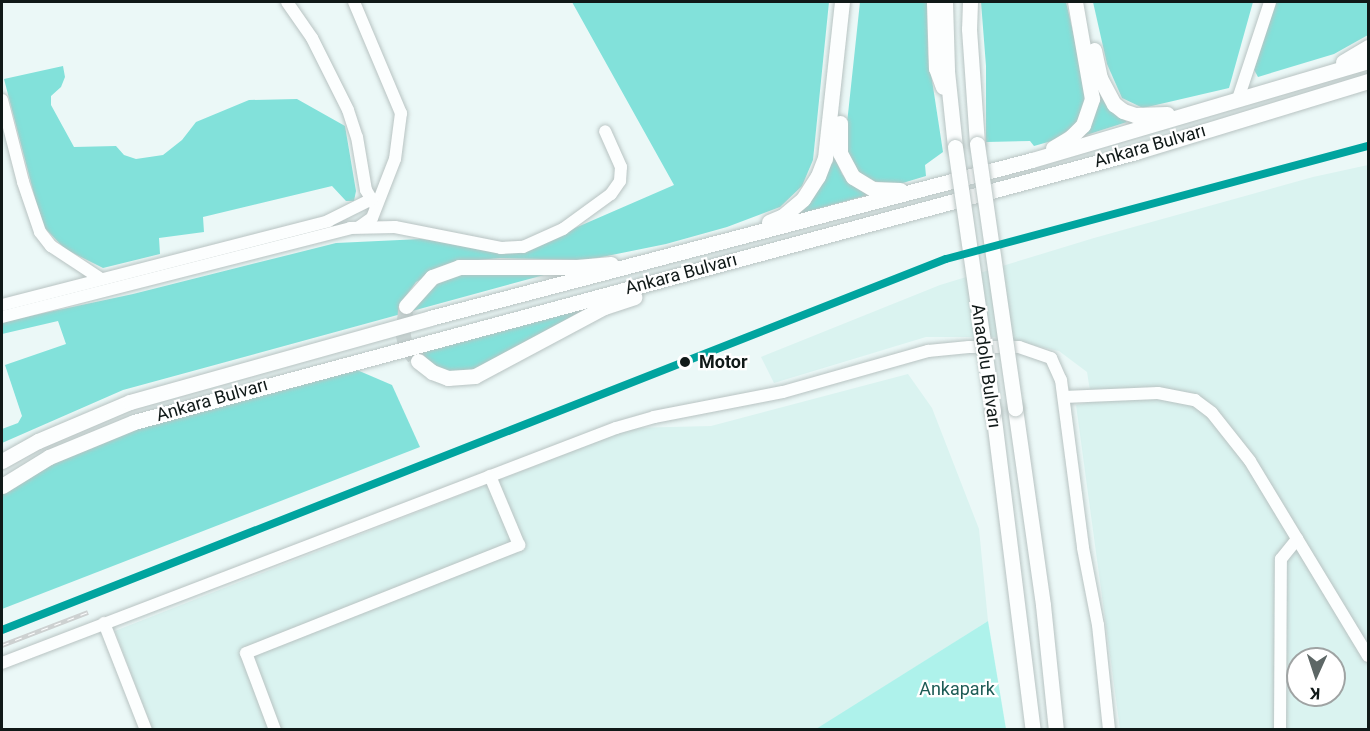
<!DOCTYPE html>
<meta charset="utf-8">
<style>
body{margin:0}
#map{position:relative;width:1370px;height:731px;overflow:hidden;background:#ebf8f7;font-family:Roboto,sans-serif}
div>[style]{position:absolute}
.built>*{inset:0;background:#daf3f0}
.green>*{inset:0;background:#aef2eb}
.forest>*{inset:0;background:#82e1da}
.major-tunnel>*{height:15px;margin-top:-7.5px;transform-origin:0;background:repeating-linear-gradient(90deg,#cad7d6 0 15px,transparent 0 23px)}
.roads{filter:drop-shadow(0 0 2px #b8c3c2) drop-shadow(0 0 2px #b8c3c2)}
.minor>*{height:12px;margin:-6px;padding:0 6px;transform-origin:6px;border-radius:6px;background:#fcfefe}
.major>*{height:15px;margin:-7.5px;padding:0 7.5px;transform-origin:7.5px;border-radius:7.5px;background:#fcfefe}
.rail>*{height:4.5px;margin-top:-2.25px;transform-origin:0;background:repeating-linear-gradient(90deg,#fff 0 7px,#cdd1d1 0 14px);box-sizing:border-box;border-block:2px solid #cdd1d1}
.bridges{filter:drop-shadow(0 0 2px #b8c3c2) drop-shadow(0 0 2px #b8c3c2)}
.major-bridge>*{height:15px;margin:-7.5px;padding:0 7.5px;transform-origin:7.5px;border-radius:7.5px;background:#fcfefe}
.rail-1>*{height:8px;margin:-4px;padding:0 4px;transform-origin:4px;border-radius:4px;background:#00a49f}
.dots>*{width:16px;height:16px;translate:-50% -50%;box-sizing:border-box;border:3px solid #fff;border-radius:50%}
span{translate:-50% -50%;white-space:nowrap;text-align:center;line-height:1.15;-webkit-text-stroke:4.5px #fff;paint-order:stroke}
.street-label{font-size:18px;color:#101918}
.stop-label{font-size:18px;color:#101918;font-weight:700}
.left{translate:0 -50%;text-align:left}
.park-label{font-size:18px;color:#1d5b55}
.frame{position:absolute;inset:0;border:3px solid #101918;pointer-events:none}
.north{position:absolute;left:1286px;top:647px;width:60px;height:60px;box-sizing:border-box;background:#fff;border:2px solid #9fa3a3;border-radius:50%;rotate:183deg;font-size:16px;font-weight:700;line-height:24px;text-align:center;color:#101918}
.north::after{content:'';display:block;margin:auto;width:21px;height:27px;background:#5d6766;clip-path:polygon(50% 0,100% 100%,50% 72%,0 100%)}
</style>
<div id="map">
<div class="built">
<div style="clip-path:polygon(evenodd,1368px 165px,1368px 729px,1120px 729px,1076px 405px,1090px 402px,1091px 397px,1087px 372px,1059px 351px,995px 337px,926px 337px,774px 383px,761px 357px,940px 285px,1094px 238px,1313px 177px,1368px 165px,1298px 659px,1334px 659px,1334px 695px,1298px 695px,1298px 659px)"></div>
<div style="clip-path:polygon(908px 374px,932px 408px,979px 529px,988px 621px,816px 730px,152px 729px,115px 631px,631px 428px,711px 426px)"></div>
</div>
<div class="green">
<div style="clip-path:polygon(988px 621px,1006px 729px,816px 729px)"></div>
</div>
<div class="forest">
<div style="clip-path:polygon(572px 2px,829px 2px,813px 160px,802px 186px,780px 207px,727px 227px,666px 244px,587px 260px,500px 258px,456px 262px,416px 282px,400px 304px,430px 285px,466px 272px,555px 272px,123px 390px,2px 443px,2px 429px,18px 423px,22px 416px,5px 365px,66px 344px,58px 321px,2px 334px,2px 322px,133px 294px,336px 243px,421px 239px,522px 251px,674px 185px)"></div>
<div style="clip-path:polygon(860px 2px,927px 2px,928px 54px,943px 152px,925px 165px,926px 176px,896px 185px,867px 180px,849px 164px,845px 142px)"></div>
<div style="clip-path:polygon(981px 2px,1066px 2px,1087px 92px,1079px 122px,1055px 140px,1034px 146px,1030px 141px,986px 142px,986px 66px)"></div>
<div style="clip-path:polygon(1093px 2px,1253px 2px,1229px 88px,1143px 108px,1122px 98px,1107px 64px)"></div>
<div style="clip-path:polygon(1274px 2px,1368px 2px,1368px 35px,1334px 54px,1258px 77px,1252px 66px)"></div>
<div style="clip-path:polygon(63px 66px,65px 77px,61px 87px,51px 96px,51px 105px,74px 147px,116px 146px,124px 155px,136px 159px,163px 155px,182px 140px,196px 122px,249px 100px,297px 99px,345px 126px,356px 191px,354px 201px,346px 201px,332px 186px,203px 217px,204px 232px,159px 238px,160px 254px,103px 268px,65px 249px,42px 225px,4px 79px)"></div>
<div style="clip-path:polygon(1098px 88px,1108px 107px,1127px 122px,1083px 136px,1088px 128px)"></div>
<div style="clip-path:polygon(832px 140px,835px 158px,842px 174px,849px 183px,868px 195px,795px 215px)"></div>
<div style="clip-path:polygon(589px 307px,481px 370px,457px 373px,435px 368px,419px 350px)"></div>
<div style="clip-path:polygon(350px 367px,392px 385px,420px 447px,2px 609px,2px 493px,64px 458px,144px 426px)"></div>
</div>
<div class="major-tunnel">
<div style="left:406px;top:306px;width:27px;rotate:96deg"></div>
<div style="left:403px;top:333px;width:14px;rotate:78deg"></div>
<div style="left:406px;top:347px;width:13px;rotate:51deg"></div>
</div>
<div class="roads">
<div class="minor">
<div style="left:287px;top:2px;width:44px;rotate:55.2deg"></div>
<div style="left:312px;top:38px;width:80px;rotate:63.4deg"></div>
<div style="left:348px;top:110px;width:28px;rotate:72deg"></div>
<div style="left:357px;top:137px;width:54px;rotate:80.4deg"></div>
<div style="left:366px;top:190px;width:17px;rotate:59deg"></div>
<div style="left:354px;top:2px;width:121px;rotate:67.1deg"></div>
<div style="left:401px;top:113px;width:46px;rotate:97.4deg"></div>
<div style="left:395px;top:159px;width:63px;rotate:111.3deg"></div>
<div style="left:372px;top:218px;width:16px;rotate:145deg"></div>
<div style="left:1238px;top:99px;width:102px;rotate:-71.7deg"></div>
<div style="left:2px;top:100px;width:85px;rotate:75.6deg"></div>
<div style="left:23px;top:182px;width:53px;rotate:71.2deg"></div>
<div style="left:40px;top:232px;width:18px;rotate:52deg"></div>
<div style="left:51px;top:246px;width:60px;rotate:33.4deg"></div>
<div style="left:2px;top:305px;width:337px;rotate:-14.4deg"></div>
<div style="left:328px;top:221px;width:49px;rotate:-26.6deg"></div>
<div style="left:2px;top:317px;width:359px;rotate:-14.3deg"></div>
<div style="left:350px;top:228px;width:45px;rotate:-1.3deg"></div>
<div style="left:395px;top:227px;width:108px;rotate:11.2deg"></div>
<div style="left:501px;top:248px;width:22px;rotate:-3deg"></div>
<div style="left:523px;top:247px;width:44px;rotate:-24.2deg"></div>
<div style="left:563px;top:229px;width:59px;rotate:-36.1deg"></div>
<div style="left:611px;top:194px;width:16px;rotate:-55deg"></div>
<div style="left:620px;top:181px;width:14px;rotate:-86deg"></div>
<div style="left:621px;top:167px;width:39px;rotate:-114deg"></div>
<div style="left:1064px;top:397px;width:94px;rotate:-2.4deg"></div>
<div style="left:1158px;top:393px;width:38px;rotate:11deg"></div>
<div style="left:1195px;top:400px;width:21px;rotate:37deg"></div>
<div style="left:1212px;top:413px;width:61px;rotate:51.6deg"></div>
<div style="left:1250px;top:461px;width:228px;rotate:58.8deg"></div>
<div style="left:104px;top:623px;width:115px;rotate:68.6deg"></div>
<div style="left:2px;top:663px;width:657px;rotate:-20.94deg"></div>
<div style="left:616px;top:428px;width:40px;rotate:-16deg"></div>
<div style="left:654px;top:417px;width:131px;rotate:-11deg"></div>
<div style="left:783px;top:392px;width:151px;rotate:-15.8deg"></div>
<div style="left:928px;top:351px;width:41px;rotate:-5.6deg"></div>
<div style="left:969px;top:347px;width:50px"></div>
<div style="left:1019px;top:347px;width:34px;rotate:19deg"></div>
<div style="left:1051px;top:358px;width:24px;rotate:66deg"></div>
<div style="left:1061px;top:380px;width:169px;rotate:82.5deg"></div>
<div style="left:1083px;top:548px;width:78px;rotate:79deg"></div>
<div style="left:1098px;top:625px;width:106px;rotate:84deg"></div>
<div style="left:275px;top:730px;width:82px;rotate:-110.6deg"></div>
<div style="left:246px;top:653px;width:294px;rotate:-21.6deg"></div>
<div style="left:519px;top:545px;width:75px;rotate:-112.8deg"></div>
<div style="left:1280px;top:730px;width:171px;rotate:-89.7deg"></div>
<div style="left:1281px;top:559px;width:26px;rotate:-51deg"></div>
</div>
<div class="major">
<div style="left:934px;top:2px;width:66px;rotate:88.3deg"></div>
<div style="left:936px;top:68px;width:20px;rotate:70deg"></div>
<div style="left:945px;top:2px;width:69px;rotate:88.3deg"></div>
<div style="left:947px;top:71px;width:76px;rotate:84deg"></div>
<div style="left:970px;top:2px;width:27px;rotate:92deg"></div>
<div style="left:969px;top:29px;width:115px;rotate:86deg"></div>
<div style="left:1094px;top:50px;width:29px;rotate:78deg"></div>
<div style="left:1100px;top:78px;width:30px;rotate:62deg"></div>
<div style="left:1114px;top:104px;width:11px;rotate:38deg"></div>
<div style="left:1123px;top:111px;width:13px;rotate:18deg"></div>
<div style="left:1135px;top:115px;width:32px;rotate:-2deg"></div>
<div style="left:1343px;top:62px;width:29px;rotate:-31deg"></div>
<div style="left:840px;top:123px;width:30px;rotate:90deg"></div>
<div style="left:840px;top:153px;width:27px;rotate:62deg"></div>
<div style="left:853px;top:177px;width:23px;rotate:31deg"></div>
<div style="left:873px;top:189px;width:27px;rotate:2deg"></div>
<div style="left:1053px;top:148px;width:21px;rotate:-31deg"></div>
<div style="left:1071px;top:137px;width:17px;rotate:-45deg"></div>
<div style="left:1083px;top:125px;width:28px;rotate:-71deg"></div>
<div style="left:1092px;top:99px;width:98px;rotate:-99.9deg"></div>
<div style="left:769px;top:222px;width:15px;rotate:-23deg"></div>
<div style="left:783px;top:216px;width:26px;rotate:-40deg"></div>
<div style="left:803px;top:199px;width:27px;rotate:-57deg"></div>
<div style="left:818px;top:176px;width:19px;rotate:-69deg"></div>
<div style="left:825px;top:158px;width:157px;rotate:-83.8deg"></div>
<div style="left:406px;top:306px;width:39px;rotate:-48deg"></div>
<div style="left:432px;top:277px;width:29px;rotate:-20deg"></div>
<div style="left:459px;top:267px;width:118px"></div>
<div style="left:577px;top:267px;width:34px;rotate:-5deg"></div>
<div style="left:418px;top:361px;width:18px;rotate:38deg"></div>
<div style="left:432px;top:372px;width:17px;rotate:21deg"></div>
<div style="left:448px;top:378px;width:27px;rotate:-4deg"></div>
<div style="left:475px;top:376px;width:146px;rotate:-28.1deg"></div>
<div style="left:604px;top:307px;width:32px;rotate:-18deg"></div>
<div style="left:1015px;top:408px;width:199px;rotate:81.9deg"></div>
<div style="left:1043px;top:605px;width:126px;rotate:84.1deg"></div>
<div style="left:993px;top:411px;width:321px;rotate:82.9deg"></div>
<div style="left:2px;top:461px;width:41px;rotate:-29.1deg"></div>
<div style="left:38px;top:441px;width:100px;rotate:-23deg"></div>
<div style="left:130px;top:402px;width:312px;rotate:-15.6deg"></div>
<div style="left:430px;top:318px;width:622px;rotate:-14.71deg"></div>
<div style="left:1032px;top:160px;width:350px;rotate:-16.4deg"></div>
<div style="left:2px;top:486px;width:55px;rotate:-31.7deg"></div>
<div style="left:49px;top:457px;width:92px;rotate:-22.4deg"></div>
<div style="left:134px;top:422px;width:1038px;rotate:-15.08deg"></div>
<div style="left:1136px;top:152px;width:243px;rotate:-17deg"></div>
</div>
</div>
<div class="rail">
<div style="left:2px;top:645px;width:92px;rotate:-21deg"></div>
</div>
<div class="bridges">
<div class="major-bridge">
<div style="left:977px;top:144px;width:267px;rotate:81.8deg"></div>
<div style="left:955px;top:147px;width:267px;rotate:81.8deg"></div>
</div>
</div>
<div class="rail-1">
<div style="left:2px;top:630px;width:1014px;rotate:-21.46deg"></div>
<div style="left:946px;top:259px;width:437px;rotate:-15deg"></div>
</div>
<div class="dots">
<div style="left:685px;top:362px;background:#101918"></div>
</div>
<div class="street-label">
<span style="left:1150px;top:146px;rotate:-16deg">Ankara Bulvarı</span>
<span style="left:681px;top:274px;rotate:-15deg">Ankara Bulvarı</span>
<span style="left:986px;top:366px;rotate:82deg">Anadolu Bulvarı</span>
<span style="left:212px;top:400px;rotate:-16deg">Ankara Bulvarı</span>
</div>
<div class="stop-label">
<span class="left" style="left:699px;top:362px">Motor</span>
</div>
<div class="park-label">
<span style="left:957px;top:689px">Ankapark</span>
</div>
<div class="frame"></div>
<div class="north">K</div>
</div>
